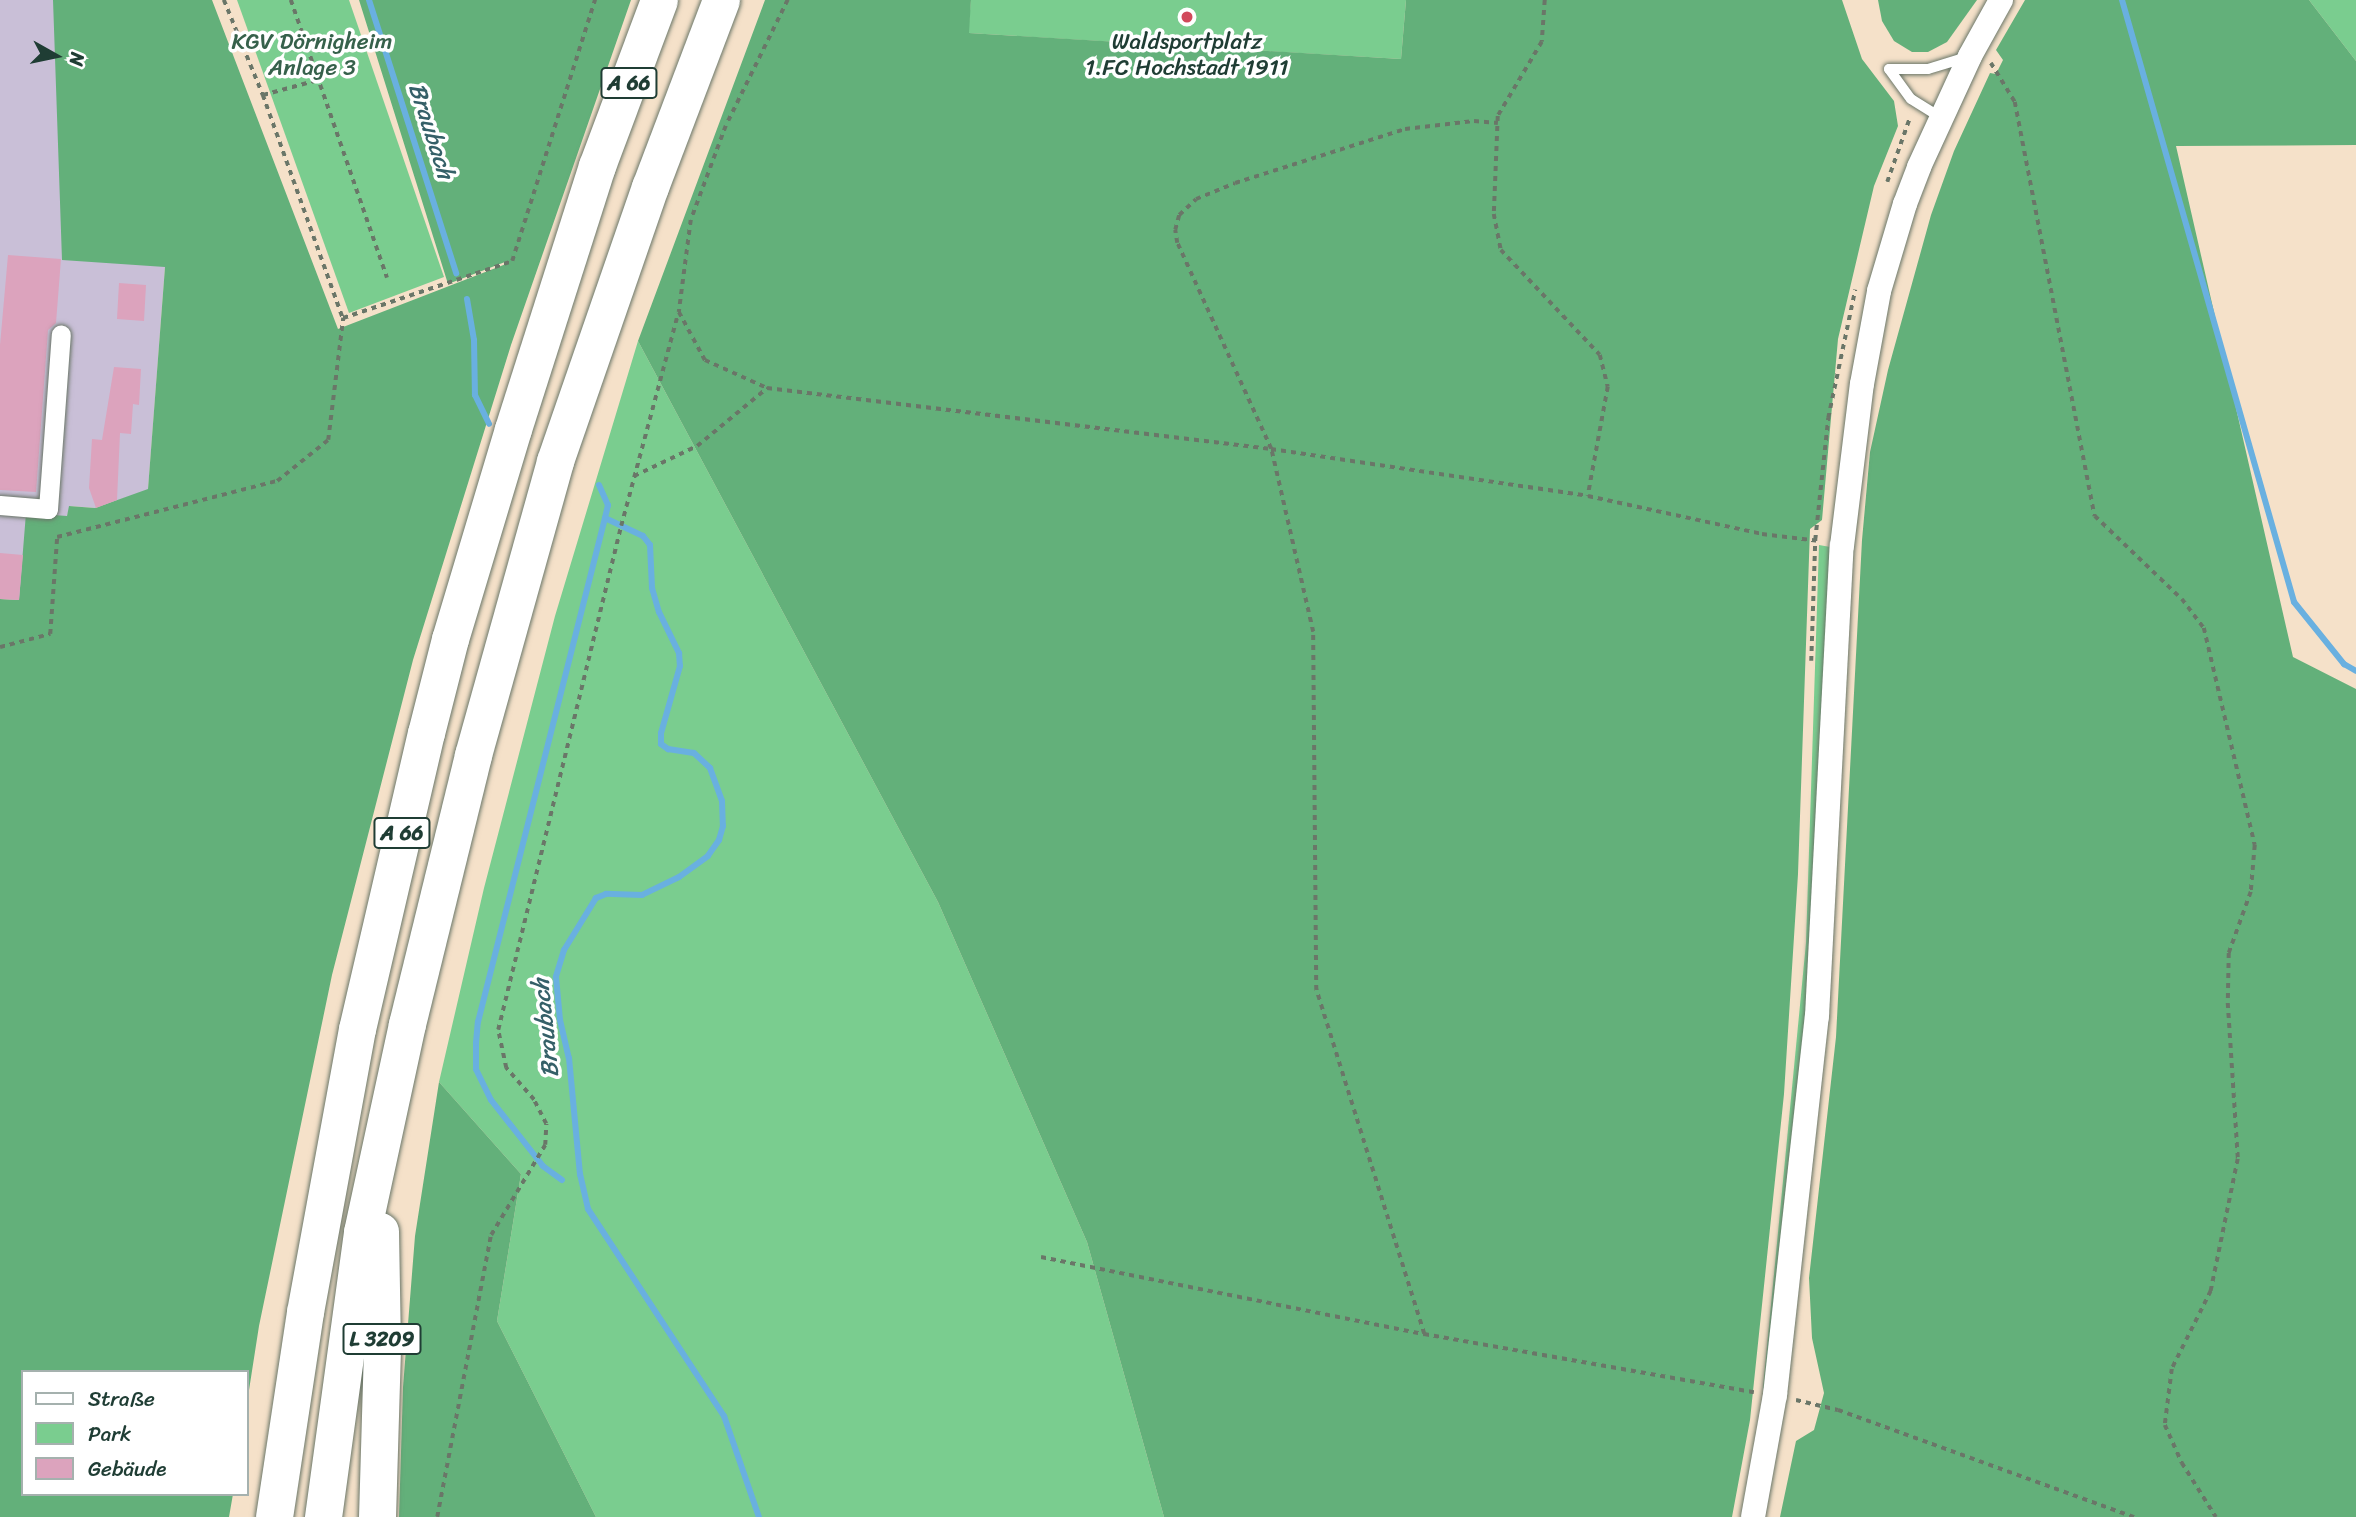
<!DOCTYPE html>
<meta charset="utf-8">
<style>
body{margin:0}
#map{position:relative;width:2356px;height:1517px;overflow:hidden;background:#f5e1c9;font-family:Sriracha,sans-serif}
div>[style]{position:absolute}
.industrial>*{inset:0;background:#c9bfd7}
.green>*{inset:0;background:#7acd8f}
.forest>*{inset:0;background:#63b07a}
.stream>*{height:6px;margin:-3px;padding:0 3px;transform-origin:3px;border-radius:3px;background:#69b0e0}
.building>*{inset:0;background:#dca3bd}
.path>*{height:3.5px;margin-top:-1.75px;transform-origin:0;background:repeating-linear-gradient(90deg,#6a7668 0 5px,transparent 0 10px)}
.roads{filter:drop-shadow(0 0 2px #6a7668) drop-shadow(0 0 2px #6a7668)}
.service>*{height:10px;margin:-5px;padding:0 5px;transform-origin:5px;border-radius:5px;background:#fff}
.minor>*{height:19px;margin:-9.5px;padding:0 9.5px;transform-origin:9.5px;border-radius:9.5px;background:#fff}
.tertiary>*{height:24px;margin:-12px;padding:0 12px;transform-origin:12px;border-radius:12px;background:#fff}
.motorway>*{height:37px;margin:-18.5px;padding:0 18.5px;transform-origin:18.5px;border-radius:18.5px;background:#fff}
.dots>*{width:19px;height:19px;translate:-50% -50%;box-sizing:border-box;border:4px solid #fff;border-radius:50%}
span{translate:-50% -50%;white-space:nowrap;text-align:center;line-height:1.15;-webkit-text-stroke:7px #fff;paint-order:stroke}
.shield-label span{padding:2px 5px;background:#fff;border:2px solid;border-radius:5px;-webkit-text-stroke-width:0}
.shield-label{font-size:21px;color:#1f3d34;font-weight:700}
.park-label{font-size:23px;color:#36614b}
.poi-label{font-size:23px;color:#1f3d34}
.water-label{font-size:24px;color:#356068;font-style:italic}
.legend{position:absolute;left:21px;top:1370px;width:228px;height:126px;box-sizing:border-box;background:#fff;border:2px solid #a5b1ae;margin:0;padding:9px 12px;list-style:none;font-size:21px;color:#1f3d34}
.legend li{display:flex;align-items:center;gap:14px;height:35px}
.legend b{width:35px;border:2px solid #a5b1ae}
.north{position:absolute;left:21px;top:21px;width:70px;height:70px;-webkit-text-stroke:5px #fff;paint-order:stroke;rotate:99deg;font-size:19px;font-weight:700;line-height:28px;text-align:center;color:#1f3d34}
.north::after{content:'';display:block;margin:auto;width:24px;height:32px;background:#1f3d34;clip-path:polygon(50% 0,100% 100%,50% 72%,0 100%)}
</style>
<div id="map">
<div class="industrial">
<div style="clip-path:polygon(0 0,54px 0,165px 267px,148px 490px,95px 508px,70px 506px,67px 516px,19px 600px,0 599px)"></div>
</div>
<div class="green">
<div style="clip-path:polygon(237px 0,349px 0,444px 277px,349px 313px)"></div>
<div style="clip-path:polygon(971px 0,1406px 0,1401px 59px,968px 33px)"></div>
<div style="clip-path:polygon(2309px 0,2356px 0,2356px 61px)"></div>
<div style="clip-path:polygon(638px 341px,938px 902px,1087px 1242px,1164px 1517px,596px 1517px,497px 1321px,521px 1174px,439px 1082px,484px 888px,555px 616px)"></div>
<div style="clip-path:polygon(1819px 545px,1836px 548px,1809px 1016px,1771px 1389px,1763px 1388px,1806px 943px)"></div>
</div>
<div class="forest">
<div style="clip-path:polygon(53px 0,212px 0,338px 329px,506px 264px,505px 262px,448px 284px,359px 0,631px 0,511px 345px,413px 660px,332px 975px,259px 1326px,247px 1403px,247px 1372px,23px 1372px,23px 1494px,233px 1494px,229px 1517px,0 1517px,0 599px,19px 600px,26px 513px,67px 516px,69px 506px,95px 508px,148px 489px,165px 267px,62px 260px)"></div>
<div style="clip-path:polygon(765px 0,971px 0,969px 33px,1401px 59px,1406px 0,1842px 0,1862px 59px,1894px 101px,1898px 126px,1874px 186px,1838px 339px,1822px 520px,1810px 529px,1798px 874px,1784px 1094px,1750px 1420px,1732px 1517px,1164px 1517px,1087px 1242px,938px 902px,638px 341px)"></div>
<div style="clip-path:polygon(1878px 0,1977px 0,1947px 42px,1928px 52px,1912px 52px,1894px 41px,1882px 21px)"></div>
<div style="clip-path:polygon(2025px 0,2309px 0,2356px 61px,2356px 145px,2176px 146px,2293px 657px,2356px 689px,2356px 1517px,1780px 1517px,1796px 1441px,1814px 1430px,1824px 1393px,1812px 1338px,1809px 1278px,1836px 1037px,1862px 540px,1870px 452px,1888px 370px,1931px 215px,1954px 151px,1990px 73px,1996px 74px,2003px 60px,1996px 50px)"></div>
<div style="clip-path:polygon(439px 1082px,521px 1174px,497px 1321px,596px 1517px,399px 1517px,403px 1387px,415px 1236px)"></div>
</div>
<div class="stream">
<div style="left:369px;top:0;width:287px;rotate:72.3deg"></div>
<div style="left:2122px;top:0;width:626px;rotate:74.05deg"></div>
<div style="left:2294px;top:602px;width:80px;rotate:51.1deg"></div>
<div style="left:2344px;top:664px;width:14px;rotate:30deg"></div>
<div style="left:467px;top:299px;width:42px;rotate:80.3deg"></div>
<div style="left:474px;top:340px;width:55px;rotate:89deg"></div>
<div style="left:475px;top:395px;width:32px;rotate:64deg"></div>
<div style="left:599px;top:485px;width:22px;rotate:66deg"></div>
<div style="left:608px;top:505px;width:13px;rotate:103deg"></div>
<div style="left:605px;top:518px;width:42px;rotate:25.3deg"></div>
<div style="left:643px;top:536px;width:11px;rotate:52deg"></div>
<div style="left:650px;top:545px;width:43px;rotate:87.3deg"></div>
<div style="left:652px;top:588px;width:25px;rotate:74deg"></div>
<div style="left:659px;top:612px;width:46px;rotate:64deg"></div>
<div style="left:679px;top:653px;width:13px;rotate:86deg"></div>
<div style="left:680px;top:666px;width:70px;rotate:105.8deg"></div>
<div style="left:661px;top:733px;width:11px;rotate:90deg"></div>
<div style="left:661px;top:744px;width:9px;rotate:36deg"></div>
<div style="left:668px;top:749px;width:26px;rotate:9deg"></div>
<div style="left:694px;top:753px;width:22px;rotate:43deg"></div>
<div style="left:710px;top:768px;width:35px;rotate:70deg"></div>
<div style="left:722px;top:801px;width:25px;rotate:88deg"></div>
<div style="left:723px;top:826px;width:15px;rotate:106deg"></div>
<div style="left:719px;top:840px;width:19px;rotate:125deg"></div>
<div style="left:708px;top:856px;width:36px;rotate:144deg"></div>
<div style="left:679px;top:877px;width:41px;rotate:154.1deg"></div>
<div style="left:642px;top:895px;width:36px;rotate:-178deg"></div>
<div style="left:606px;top:894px;width:11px;rotate:158deg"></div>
<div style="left:596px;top:898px;width:61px;rotate:121.6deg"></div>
<div style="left:564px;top:950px;width:28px;rotate:107deg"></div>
<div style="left:556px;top:977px;width:43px;rotate:84.7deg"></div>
<div style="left:560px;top:1020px;width:39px;rotate:77deg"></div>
<div style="left:569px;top:1058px;width:117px;rotate:84.6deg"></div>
<div style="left:580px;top:1174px;width:36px;rotate:77deg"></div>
<div style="left:588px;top:1209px;width:248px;rotate:56.7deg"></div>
<div style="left:724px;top:1416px;width:107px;rotate:70.9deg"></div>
<div style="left:562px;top:1180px;width:24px;rotate:-144deg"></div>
<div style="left:543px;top:1166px;width:84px;rotate:-128.2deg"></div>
<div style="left:491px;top:1100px;width:34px;rotate:-116deg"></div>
<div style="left:476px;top:1069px;width:26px;rotate:-90deg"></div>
<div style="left:476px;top:1043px;width:21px;rotate:-85deg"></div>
<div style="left:478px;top:1022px;width:520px;rotate:-75.86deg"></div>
</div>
<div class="building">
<div style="clip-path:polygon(8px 255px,61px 259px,56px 323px,48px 330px,36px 492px,0 490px,0 345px)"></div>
<div style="clip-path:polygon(119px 283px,146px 285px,144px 321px,117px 319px)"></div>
<div style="clip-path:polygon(114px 367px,141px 369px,139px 405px,133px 404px,131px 434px,120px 433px,117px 500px,96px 508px,89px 488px,92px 439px,102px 440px)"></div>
<div style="clip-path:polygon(0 553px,23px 555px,19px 600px,0 599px)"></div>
</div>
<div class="path">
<div style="left:224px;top:0;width:103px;rotate:67.7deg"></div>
<div style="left:263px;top:95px;width:237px;rotate:70.3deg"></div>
<div style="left:343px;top:318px;width:178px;rotate:-18.6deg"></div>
<div style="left:512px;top:261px;width:274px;rotate:-72.4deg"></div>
<div style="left:291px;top:0;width:294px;rotate:70.9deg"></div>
<div style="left:788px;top:0;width:140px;rotate:116.2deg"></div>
<div style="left:726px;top:126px;width:100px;rotate:110.4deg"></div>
<div style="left:691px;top:220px;width:93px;rotate:97.4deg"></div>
<div style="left:679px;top:312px;width:55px;rotate:61.6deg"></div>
<div style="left:705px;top:360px;width:68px;rotate:24.3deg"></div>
<div style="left:767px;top:388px;width:508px;rotate:6.9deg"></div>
<div style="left:1271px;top:449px;width:320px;rotate:8.4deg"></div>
<div style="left:1588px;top:496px;width:178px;rotate:12.3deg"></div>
<div style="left:1762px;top:534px;width:58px;rotate:6.9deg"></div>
<div style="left:1545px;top:0;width:42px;rotate:94.1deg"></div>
<div style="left:1542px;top:42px;width:86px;rotate:120.7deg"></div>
<div style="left:1498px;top:116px;width:98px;rotate:92.3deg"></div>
<div style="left:1494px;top:214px;width:37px;rotate:79deg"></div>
<div style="left:1501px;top:250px;width:144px;rotate:46.7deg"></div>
<div style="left:1600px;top:355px;width:33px;rotate:76deg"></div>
<div style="left:1608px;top:387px;width:111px;rotate:100.4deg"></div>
<div style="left:1991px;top:63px;width:46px;rotate:58.4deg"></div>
<div style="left:2015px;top:102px;width:422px;rotate:79.1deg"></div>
<div style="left:2095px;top:516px;width:120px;rotate:43.7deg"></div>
<div style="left:2182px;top:599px;width:36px;rotate:53deg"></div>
<div style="left:2204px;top:628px;width:223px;rotate:76.8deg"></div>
<div style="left:2255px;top:845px;width:47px;rotate:94.9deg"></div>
<div style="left:2251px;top:892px;width:65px;rotate:109.8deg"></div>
<div style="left:2229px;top:953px;width:50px;rotate:91.1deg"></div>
<div style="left:2228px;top:1003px;width:156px;rotate:86.3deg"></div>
<div style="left:2238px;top:1159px;width:135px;rotate:101.6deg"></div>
<div style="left:2211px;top:1291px;width:87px;rotate:116.6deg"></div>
<div style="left:2172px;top:1369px;width:56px;rotate:97.1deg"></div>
<div style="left:2165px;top:1425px;width:42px;rotate:65.9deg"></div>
<div style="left:2182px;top:1463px;width:64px;rotate:57.8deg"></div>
<div style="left:263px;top:95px;width:57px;rotate:-15.3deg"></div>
<div style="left:1887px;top:182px;width:69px;rotate:-70.5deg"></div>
<div style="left:634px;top:476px;width:70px;rotate:-25.5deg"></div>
<div style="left:697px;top:446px;width:91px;rotate:-39.6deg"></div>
<div style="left:0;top:647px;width:52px;rotate:-14.6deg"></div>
<div style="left:50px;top:634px;width:97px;rotate:-85.9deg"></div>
<div style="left:57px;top:537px;width:227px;rotate:-14.3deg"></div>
<div style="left:277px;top:481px;width:65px;rotate:-38.8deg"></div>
<div style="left:328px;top:440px;width:123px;rotate:-83deg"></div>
<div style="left:1811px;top:661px;width:121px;rotate:-88.1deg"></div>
<div style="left:1815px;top:540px;width:123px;rotate:-83.9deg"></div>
<div style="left:1828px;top:418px;width:131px;rotate:-78.1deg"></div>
<div style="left:1041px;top:1257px;width:391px;rotate:11.4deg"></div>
<div style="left:1424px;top:1334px;width:335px;rotate:10deg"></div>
<div style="left:1424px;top:1334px;width:361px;rotate:-107.4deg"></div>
<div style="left:1316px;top:990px;width:358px;rotate:-90.5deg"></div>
<div style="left:1313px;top:632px;width:188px;rotate:-102.9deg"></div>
<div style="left:1271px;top:449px;width:226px;rotate:-114.5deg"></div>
<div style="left:1177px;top:243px;width:13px;rotate:-99deg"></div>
<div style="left:1175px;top:230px;width:16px;rotate:-75deg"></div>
<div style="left:1179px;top:215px;width:23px;rotate:-43deg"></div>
<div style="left:1196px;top:199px;width:42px;rotate:-22.3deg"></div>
<div style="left:1235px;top:183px;width:178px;rotate:-17.6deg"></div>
<div style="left:1405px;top:129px;width:69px;rotate:-6.6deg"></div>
<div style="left:1474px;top:121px;width:24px;rotate:5deg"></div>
<div style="left:1796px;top:1400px;width:43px;rotate:13.4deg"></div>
<div style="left:1838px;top:1410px;width:315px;rotate:19.9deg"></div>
<div style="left:437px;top:1517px;width:287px;rotate:-79.2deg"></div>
<div style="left:491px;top:1235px;width:105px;rotate:-59deg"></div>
<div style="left:545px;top:1145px;width:21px;rotate:-87deg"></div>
<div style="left:546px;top:1124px;width:27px;rotate:-117deg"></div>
<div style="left:534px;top:1100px;width:43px;rotate:-131.2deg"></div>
<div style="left:506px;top:1068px;width:39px;rotate:-102deg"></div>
<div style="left:498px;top:1030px;width:519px;rotate:-76.29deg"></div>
<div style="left:621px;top:526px;width:220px;rotate:-75deg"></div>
</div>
<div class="roads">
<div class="service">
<div style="left:1889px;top:69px;width:39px"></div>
<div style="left:1928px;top:69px;width:38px;rotate:-17deg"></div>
<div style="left:1889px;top:69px;width:37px;rotate:54deg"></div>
<div style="left:1911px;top:99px;width:36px;rotate:32deg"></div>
</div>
<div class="minor">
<div style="left:0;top:505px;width:48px;rotate:4.8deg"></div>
<div style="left:48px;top:509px;width:175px;rotate:-85.8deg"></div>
</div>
<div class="tertiary">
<div style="left:1753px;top:1517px;width:124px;rotate:-79.8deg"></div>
<div style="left:1775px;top:1395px;width:381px;rotate:-83.7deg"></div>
<div style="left:1817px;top:1016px;width:471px;rotate:-87deg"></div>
<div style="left:1842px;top:546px;width:163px;rotate:-83deg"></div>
<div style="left:1862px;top:384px;width:95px;rotate:-79.6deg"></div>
<div style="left:1879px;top:291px;width:91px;rotate:-73.4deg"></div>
<div style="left:1905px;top:204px;width:40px;rotate:-69deg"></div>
<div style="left:1919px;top:167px;width:122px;rotate:-65.3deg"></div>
<div style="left:1970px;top:56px;width:64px;rotate:-61deg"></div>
</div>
<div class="motorway">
<div style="left:274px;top:1517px;width:207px;rotate:-81.4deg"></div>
<div style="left:305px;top:1312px;width:288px;rotate:-79.6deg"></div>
<div style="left:357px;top:1029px;width:304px;rotate:-76.9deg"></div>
<div style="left:426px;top:733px;width:97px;rotate:-75.7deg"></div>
<div style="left:450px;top:639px;width:219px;rotate:-73.3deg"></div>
<div style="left:513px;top:429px;width:276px;rotate:-72.3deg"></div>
<div style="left:597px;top:166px;width:177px;rotate:-69.5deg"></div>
<div style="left:323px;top:1517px;width:288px;rotate:-82.2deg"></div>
<div style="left:362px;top:1232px;width:213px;rotate:-77.8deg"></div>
<div style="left:407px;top:1024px;width:277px;rotate:-76.2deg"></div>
<div style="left:473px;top:755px;width:305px;rotate:-74.4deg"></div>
<div style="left:555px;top:461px;width:290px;rotate:-70.9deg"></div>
<div style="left:650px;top:187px;width:200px;rotate:-69.2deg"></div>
<div style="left:377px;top:1517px;width:171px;rotate:-88.3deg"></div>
<div style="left:382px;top:1346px;width:115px;rotate:-91deg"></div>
</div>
</div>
<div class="dots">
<div style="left:1187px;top:17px;background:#d1495b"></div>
</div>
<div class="shield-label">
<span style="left:629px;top:83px">A 66</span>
<span style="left:402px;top:833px">A 66</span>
<span style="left:382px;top:1339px">L 3209</span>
</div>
<div class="park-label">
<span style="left:312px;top:55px">KGV Dörnigheim<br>Anlage 3</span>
</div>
<div class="poi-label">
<span style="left:1187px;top:55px">Waldsportplatz<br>1.FC Hochstadt 1911</span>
</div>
<div class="water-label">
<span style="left:431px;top:131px;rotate:72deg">Braubach</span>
<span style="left:546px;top:1028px;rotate:-96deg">Braubach</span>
</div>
<ul class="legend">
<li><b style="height:9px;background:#fff"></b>Straße</li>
<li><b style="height:19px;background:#7acd8f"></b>Park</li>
<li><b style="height:19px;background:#dca3bd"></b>Gebäude</li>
</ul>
<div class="north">N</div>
</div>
